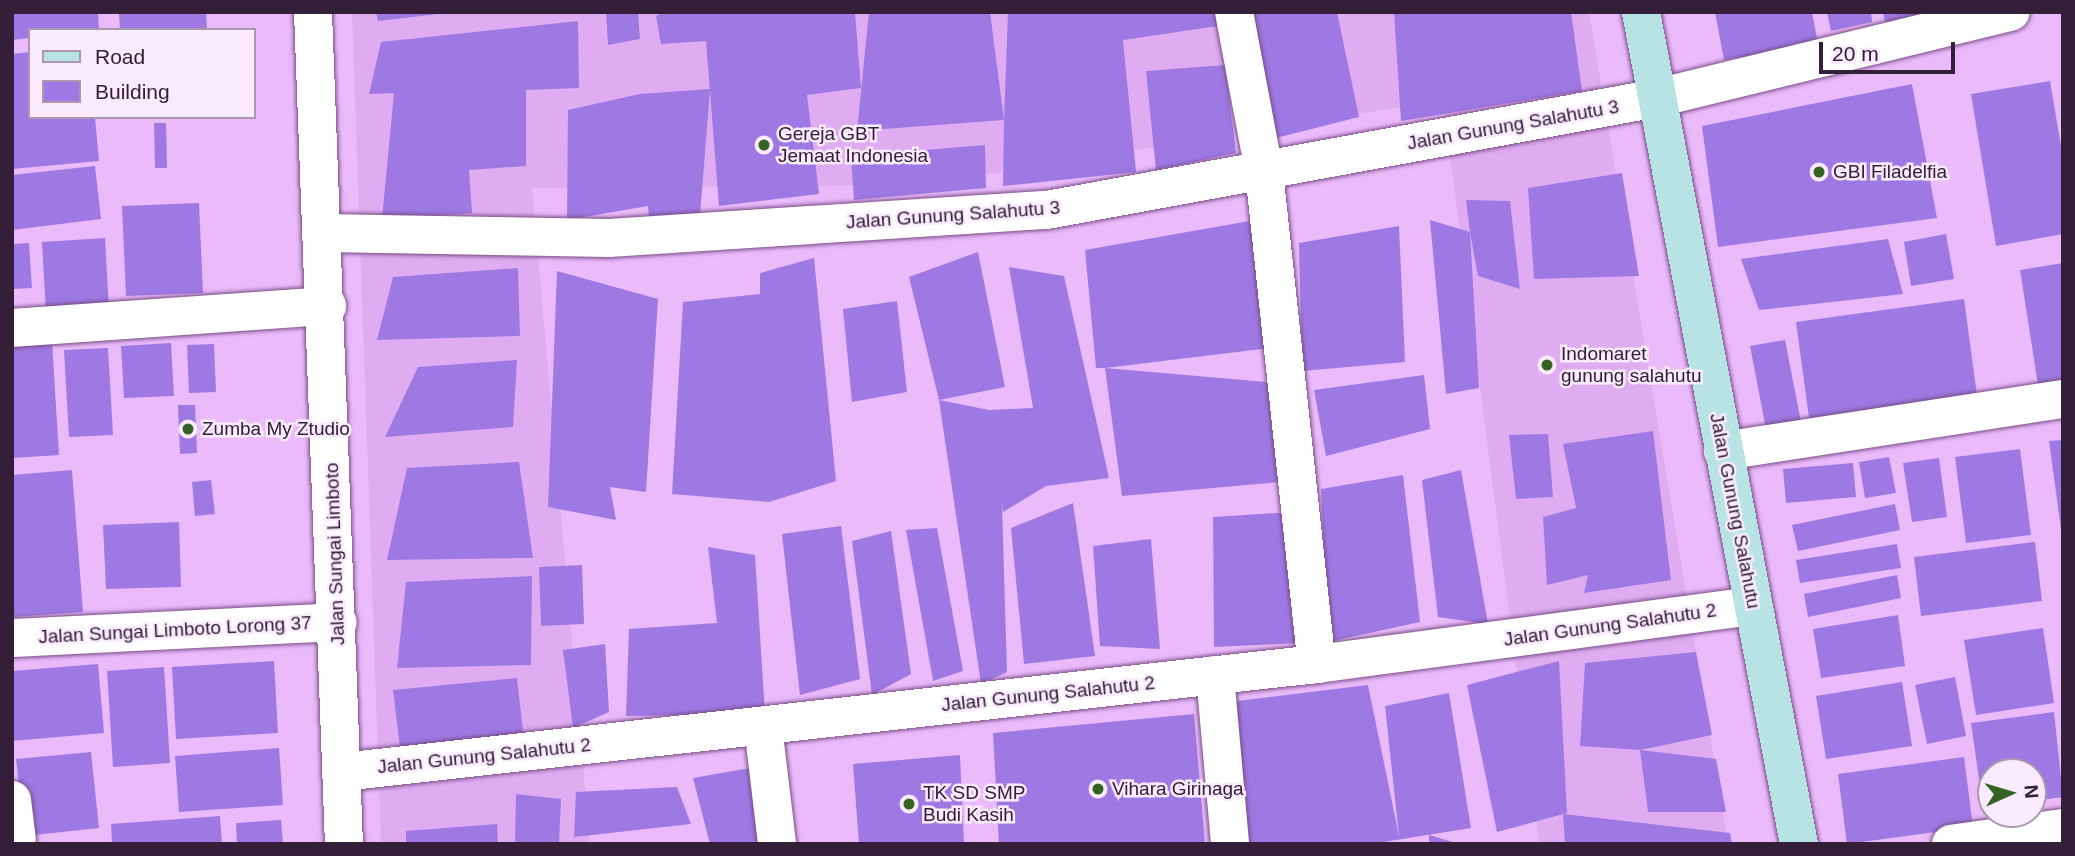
<!DOCTYPE html>
<style>
body{margin:0}
#map{position:relative;width:2075px;height:856px;overflow:hidden;background:#ebbafb;font-family:Arial,sans-serif}
div>[style]{position:absolute}
.built>*{inset:0;background:#e0acf1}
.building>*{inset:0;background:#9e79e4}
.roads{filter:drop-shadow(0 0 2px #794d86) drop-shadow(0 0 2px #794d86)}
.street>*{height:38px;margin:-19px;padding:0 19px;transform-origin:19px;border-radius:19px;background:#fff}
.secondary>*{height:38px;margin:-19px;padding:0 19px;transform-origin:19px;border-radius:19px;background:#b7e3e4}
.dots>*{width:19px;height:19px;translate:-50% -50%;box-sizing:border-box;border:4px solid #f9eafd;border-radius:50%}
span{translate:-50% -50%;white-space:nowrap;text-align:center;line-height:1.15;-webkit-text-stroke:5px #f9eafd;paint-order:stroke}
.street-label{font-size:19px;color:#332038}
.poi-label{font-size:19px;color:#332038}
.left{translate:0 -50%;text-align:left}
.frame{position:absolute;inset:0;border:14px solid #332038;pointer-events:none}
.legend{position:absolute;left:28px;top:28px;width:228px;height:91px;box-sizing:border-box;background:#f9eafd;border:2px solid #aa99ae;margin:0;padding:9px 12px;list-style:none;font-size:21px;color:#332038}
.legend li{display:flex;align-items:center;gap:14px;height:35px}
.legend b{width:35px;border:2px solid #aa99ae}
.north{position:absolute;left:1977px;top:758px;width:70px;height:70px;box-sizing:border-box;background:#f9eafd;border:2px solid #aa99ae;border-radius:50%;rotate:86deg;font-size:19px;font-weight:700;line-height:28px;text-align:center;color:#332038}
.north::after{content:'';display:block;margin:auto;width:24px;height:32px;background:#356323;clip-path:polygon(50% 0,100% 100%,50% 72%,0 100%)}
.scale{position:absolute;left:1819px;top:42px;width:136px;height:32px;box-sizing:border-box;border:4px solid #332038;border-top:0;padding-left:9px;font-size:21px;line-height:24px;white-space:nowrap;color:#332038;-webkit-text-stroke:5px #f9eafd;paint-order:stroke}
</style>
<div id="map">
<div class="built">
<div style="clip-path:polygon(352px 12px,1589px 12px,1728px 844px,1539px 844px,1443px 100px,921px 185px,532px 188px,590px 844px,381px 844px)"></div>
</div>
<div class="building">
<div style="clip-path:polygon(12px 12px,98px 12px,99px 30px,30px 30px,30px 38px,12px 40px)"></div>
<div style="clip-path:polygon(206px 12px,207px 30px,120px 30px,119px 14px)"></div>
<div style="clip-path:polygon(376px 12px,438px 12px,438px 14px,378px 21px)"></div>
<div style="clip-path:polygon(606px 12px,638px 12px,640px 39px,608px 45px)"></div>
<div style="clip-path:polygon(665px 12px,855px 12px,861px 88px,807px 95px,819px 194px,719px 206px,706px 41px,661px 44px,656px 16px)"></div>
<div style="clip-path:polygon(869px 12px,990px 12px,1004px 120px,1008px 12px,1216px 12px,1218px 26px,1123px 40px,1136px 172px,1003px 186px,1004px 120px,857px 131px)"></div>
<div style="clip-path:polygon(1253px 12px,1337px 12px,1359px 117px,1268px 140px)"></div>
<div style="clip-path:polygon(1394px 12px,1571px 12px,1582px 91px,1401px 121px)"></div>
<div style="clip-path:polygon(1715px 12px,1812px 12px,1818px 44px,1724px 60px)"></div>
<div style="clip-path:polygon(1827px 12px,1871px 12px,1872px 22px,1831px 31px)"></div>
<div style="clip-path:polygon(1883px 12px,1940px 12px,1886px 27px)"></div>
<div style="clip-path:polygon(578px 21px,579px 88px,526px 90px,526px 166px,469px 170px,472px 213px,382px 219px,394px 93px,369px 94px,381px 42px)"></div>
<div style="clip-path:polygon(30px 52px,30px 117px,95px 117px,99px 161px,12px 169px,12px 54px)"></div>
<div style="clip-path:polygon(1225px 65px,1236px 153px,1156px 170px,1146px 71px)"></div>
<div style="clip-path:polygon(2050px 81px,2063px 158px,2063px 234px,1996px 246px,1971px 94px)"></div>
<div style="clip-path:polygon(1912px 84px,1937px 218px,1718px 247px,1702px 126px)"></div>
<div style="clip-path:polygon(710px 89px,700px 216px,650px 233px,648px 206px,567px 220px,568px 110px,640px 94px)"></div>
<div style="clip-path:polygon(154px 123px,166px 123px,167px 168px,155px 168px)"></div>
<div style="clip-path:polygon(985px 145px,986px 188px,854px 200px,851px 156px)"></div>
<div style="clip-path:polygon(95px 166px,101px 219px,12px 230px,12px 175px)"></div>
<div style="clip-path:polygon(1622px 173px,1639px 276px,1534px 279px,1528px 188px)"></div>
<div style="clip-path:polygon(1466px 200px,1510px 201px,1520px 289px,1478px 276px,1470px 232px,1479px 388px,1446px 394px,1430px 220px,1470px 232px)"></div>
<div style="clip-path:polygon(199px 203px,203px 293px,126px 296px,122px 206px)"></div>
<div style="clip-path:polygon(1261px 219px,1279px 347px,1105px 368px,1277px 383px,1291px 481px,1122px 496px,1105px 368px,1096px 368px,1085px 250px)"></div>
<div style="clip-path:polygon(1399px 226px,1405px 362px,1302px 371px,1299px 243px)"></div>
<div style="clip-path:polygon(1946px 234px,1954px 279px,1911px 286px,1904px 242px)"></div>
<div style="clip-path:polygon(105px 238px,109px 309px,46px 313px,42px 242px)"></div>
<div style="clip-path:polygon(1888px 239px,1903px 294px,1759px 310px,1741px 259px)"></div>
<div style="clip-path:polygon(29px 243px,32px 288px,12px 289px,12px 244px)"></div>
<div style="clip-path:polygon(978px 252px,1005px 387px,939px 400px,909px 277px)"></div>
<div style="clip-path:polygon(814px 258px,836px 481px,769px 502px,672px 494px,683px 302px,760px 294px,760px 273px)"></div>
<div style="clip-path:polygon(2063px 263px,2063px 382px,2038px 385px,2020px 270px)"></div>
<div style="clip-path:polygon(1009px 267px,1064px 276px,1109px 478px,1046px 486px,1003px 512px,1002px 504px,1007px 672px,981px 684px,939px 400px,989px 410px,1033px 408px)"></div>
<div style="clip-path:polygon(518px 268px,520px 336px,377px 340px,393px 277px)"></div>
<div style="clip-path:polygon(557px 271px,658px 299px,646px 492px,610px 487px,616px 520px,548px 507px)"></div>
<div style="clip-path:polygon(1964px 299px,1977px 395px,1809px 418px,1796px 322px)"></div>
<div style="clip-path:polygon(897px 301px,907px 392px,852px 402px,843px 309px)"></div>
<div style="clip-path:polygon(1785px 340px,1802px 427px,1767px 434px,1750px 346px)"></div>
<div style="clip-path:polygon(52px 342px,59px 455px,12px 458px,12px 345px)"></div>
<div style="clip-path:polygon(171px 343px,174px 396px,124px 398px,121px 346px)"></div>
<div style="clip-path:polygon(214px 344px,216px 392px,189px 393px,187px 345px)"></div>
<div style="clip-path:polygon(108px 348px,113px 435px,69px 437px,64px 350px)"></div>
<div style="clip-path:polygon(517px 360px,513px 427px,385px 437px,418px 367px)"></div>
<div style="clip-path:polygon(1424px 375px,1430px 429px,1326px 456px,1314px 390px)"></div>
<div style="clip-path:polygon(178px 405px,195px 405px,197px 453px,180px 454px)"></div>
<div style="clip-path:polygon(1653px 431px,1671px 580px,1584px 593px,1588px 575px,1547px 585px,1543px 517px,1576px 508px,1563px 444px)"></div>
<div style="clip-path:polygon(1548px 434px,1553px 497px,1516px 499px,1509px 435px)"></div>
<div style="clip-path:polygon(2063px 440px,2063px 529px,2061px 529px,2049px 441px)"></div>
<div style="clip-path:polygon(2020px 449px,2031px 535px,1966px 543px,1955px 457px)"></div>
<div style="clip-path:polygon(1889px 457px,1896px 493px,1865px 498px,1859px 462px)"></div>
<div style="clip-path:polygon(1939px 458px,1947px 517px,1912px 522px,1903px 463px)"></div>
<div style="clip-path:polygon(519px 462px,533px 558px,387px 560px,407px 468px)"></div>
<div style="clip-path:polygon(1853px 463px,1856px 497px,1786px 503px,1783px 469px)"></div>
<div style="clip-path:polygon(72px 470px,83px 612px,12px 617px,12px 475px)"></div>
<div style="clip-path:polygon(1461px 470px,1488px 624px,1438px 617px,1422px 480px)"></div>
<div style="clip-path:polygon(1403px 475px,1420px 622px,1328px 642px,1321px 489px)"></div>
<div style="clip-path:polygon(211px 480px,215px 514px,195px 516px,192px 482px)"></div>
<div style="clip-path:polygon(1073px 503px,1095px 656px,1024px 664px,1011px 528px)"></div>
<div style="clip-path:polygon(1895px 504px,1900px 530px,1798px 551px,1792px 525px)"></div>
<div style="clip-path:polygon(1293px 512px,1301px 643px,1214px 647px,1213px 517px)"></div>
<div style="clip-path:polygon(179px 522px,181px 587px,106px 589px,103px 525px)"></div>
<div style="clip-path:polygon(841px 526px,860px 679px,800px 695px,782px 534px)"></div>
<div style="clip-path:polygon(937px 528px,963px 671px,933px 681px,906px 530px)"></div>
<div style="clip-path:polygon(891px 531px,911px 674px,872px 695px,852px 541px)"></div>
<div style="clip-path:polygon(1151px 539px,1160px 649px,1100px 646px,1093px 546px)"></div>
<div style="clip-path:polygon(2035px 542px,2042px 601px,1921px 616px,1914px 557px)"></div>
<div style="clip-path:polygon(1897px 544px,1901px 568px,1800px 583px,1796px 560px)"></div>
<div style="clip-path:polygon(708px 547px,755px 555px,765px 714px,626px 716px,629px 629px,717px 623px)"></div>
<div style="clip-path:polygon(582px 565px,584px 624px,541px 626px,539px 567px)"></div>
<div style="clip-path:polygon(1897px 575px,1901px 598px,1808px 617px,1804px 594px)"></div>
<div style="clip-path:polygon(532px 576px,531px 665px,397px 668px,406px 582px)"></div>
<div style="clip-path:polygon(1898px 615px,1905px 666px,1821px 678px,1813px 629px)"></div>
<div style="clip-path:polygon(2043px 628px,2054px 703px,1976px 715px,1964px 640px)"></div>
<div style="clip-path:polygon(605px 644px,609px 712px,573px 728px,563px 650px)"></div>
<div style="clip-path:polygon(1696px 652px,1712px 735px,1640px 750px,1580px 746px,1585px 663px)"></div>
<div style="clip-path:polygon(274px 661px,278px 733px,176px 739px,172px 667px)"></div>
<div style="clip-path:polygon(1559px 661px,1567px 813px,1497px 832px,1467px 685px)"></div>
<div style="clip-path:polygon(98px 664px,104px 733px,12px 741px,12px 671px)"></div>
<div style="clip-path:polygon(164px 667px,170px 763px,113px 767px,107px 671px)"></div>
<div style="clip-path:polygon(1955px 677px,1966px 736px,1927px 744px,1915px 685px)"></div>
<div style="clip-path:polygon(517px 678px,525px 749px,401px 756px,393px 690px)"></div>
<div style="clip-path:polygon(1902px 682px,1912px 746px,1826px 759px,1816px 696px)"></div>
<div style="clip-path:polygon(1368px 685px,1399px 836px,1385px 706px,1449px 693px,1471px 828px,1371px 844px,1240px 844px,1230px 702px)"></div>
<div style="clip-path:polygon(2054px 712px,2063px 797px,2033px 801px,2033px 772px,1991px 772px,1991px 806px,1983px 807px,1971px 723px)"></div>
<div style="clip-path:polygon(1194px 714px,1205px 844px,999px 844px,993px 733px)"></div>
<div style="clip-path:polygon(279px 748px,283px 805px,179px 812px,175px 756px)"></div>
<div style="clip-path:polygon(1640px 750px,1716px 759px,1726px 812px,1648px 812px)"></div>
<div style="clip-path:polygon(91px 752px,99px 828px,25px 836px,16px 759px)"></div>
<div style="clip-path:polygon(960px 755px,964px 844px,859px 844px,853px 764px)"></div>
<div style="clip-path:polygon(1964px 757px,1973px 827px,1847px 844px,1838px 774px)"></div>
<div style="clip-path:polygon(756px 767px,769px 844px,710px 844px,693px 778px)"></div>
<div style="clip-path:polygon(677px 787px,691px 824px,574px 837px,576px 792px)"></div>
<div style="clip-path:polygon(516px 794px,561px 799px,559px 844px,515px 844px)"></div>
<div style="clip-path:polygon(1563px 814px,1730px 833px,1732px 844px,1565px 844px)"></div>
<div style="clip-path:polygon(220px 816px,222px 844px,112px 844px,111px 824px)"></div>
<div style="clip-path:polygon(281px 820px,283px 844px,237px 844px,236px 823px)"></div>
<div style="clip-path:polygon(497px 824px,498px 844px,406px 844px,406px 831px)"></div>
<div style="clip-path:polygon(1429px 835px,1456px 843px,1456px 844px,1429px 844px)"></div>
</div>
<div class="roads">
<div class="street">
<div style="left:313px;top:12px;width:833px;rotate:87.87deg"></div>
<div style="left:1234px;top:12px;width:162px;rotate:79.3deg"></div>
<div style="left:1264px;top:171px;width:496px;rotate:83.9deg"></div>
<div style="left:324px;top:233px;width:285px;rotate:1deg"></div>
<div style="left:609px;top:238px;width:439px;rotate:-3.7deg"></div>
<div style="left:1047px;top:210px;width:620px;rotate:-10.4deg"></div>
<div style="left:1657px;top:98px;width:364px;rotate:-13.7deg"></div>
<div style="left:12px;top:328px;width:316px;rotate:-4deg"></div>
<div style="left:1723px;top:451px;width:344px;rotate:-8.7deg"></div>
<div style="left:12px;top:638px;width:326px;rotate:-2.8deg"></div>
<div style="left:1215px;top:675px;width:170px;rotate:84.9deg"></div>
<div style="left:763px;top:726px;width:119px;rotate:83.2deg"></div>
<div style="left:342px;top:772px;width:981px;rotate:-6.32deg"></div>
<div style="left:1317px;top:664px;width:440px;rotate:-7.6deg"></div>
<div style="left:12px;top:800px;width:39px;rotate:83deg"></div>
<div style="left:1951px;top:844px;width:113px;rotate:-8.1deg"></div>
</div>
<div class="secondary">
<div style="left:1641px;top:12px;width:847px;rotate:79.25deg"></div>
</div>
</div>
<div class="dots">
<div style="left:764px;top:145px;background:#356323"></div>
<div style="left:1819px;top:172px;background:#356323"></div>
<div style="left:1547px;top:365px;background:#356323"></div>
<div style="left:188px;top:429px;background:#356323"></div>
<div style="left:1098px;top:789px;background:#356323"></div>
<div style="left:909px;top:804px;background:#356323"></div>
</div>
<div class="street-label">
<span style="left:1513px;top:125px;rotate:-10deg">Jalan Gunung Salahutu 3</span>
<span style="left:953px;top:215px;rotate:-4deg">Jalan Gunung Salahutu 3</span>
<span style="left:1735px;top:511px;rotate:79deg">Jalan Gunung Salahutu</span>
<span style="left:335px;top:554px;rotate:-92deg">Jalan Sungai Limboto</span>
<span style="left:1610px;top:625px;rotate:-8deg">Jalan Gunung Salahutu 2</span>
<span style="left:175px;top:630px;rotate:-3deg">Jalan Sungai Limboto Lorong 37</span>
<span style="left:1048px;top:694px;rotate:-6deg">Jalan Gunung Salahutu 2</span>
<span style="left:484px;top:756px;rotate:-6deg">Jalan Gunung Salahutu 2</span>
</div>
<div class="poi-label">
<span class="left" style="left:778px;top:145px">Gereja GBT<br>Jemaat Indonesia</span>
<span class="left" style="left:1833px;top:172px">GBI Filadelfia</span>
<span class="left" style="left:1561px;top:365px">Indomaret<br>gunung salahutu</span>
<span class="left" style="left:202px;top:429px">Zumba My Ztudio</span>
<span class="left" style="left:1112px;top:789px">Vihara Girinaga</span>
<span class="left" style="left:923px;top:804px">TK SD SMP<br>Budi Kasih</span>
</div>
<div class="frame"></div>
<ul class="legend">
<li><b style="height:9px;background:#b7e3e4"></b>Road</li>
<li><b style="height:19px;background:#9e79e4"></b>Building</li>
</ul>
<div class="north">N</div>
<div class="scale">20 m</div>
</div>
